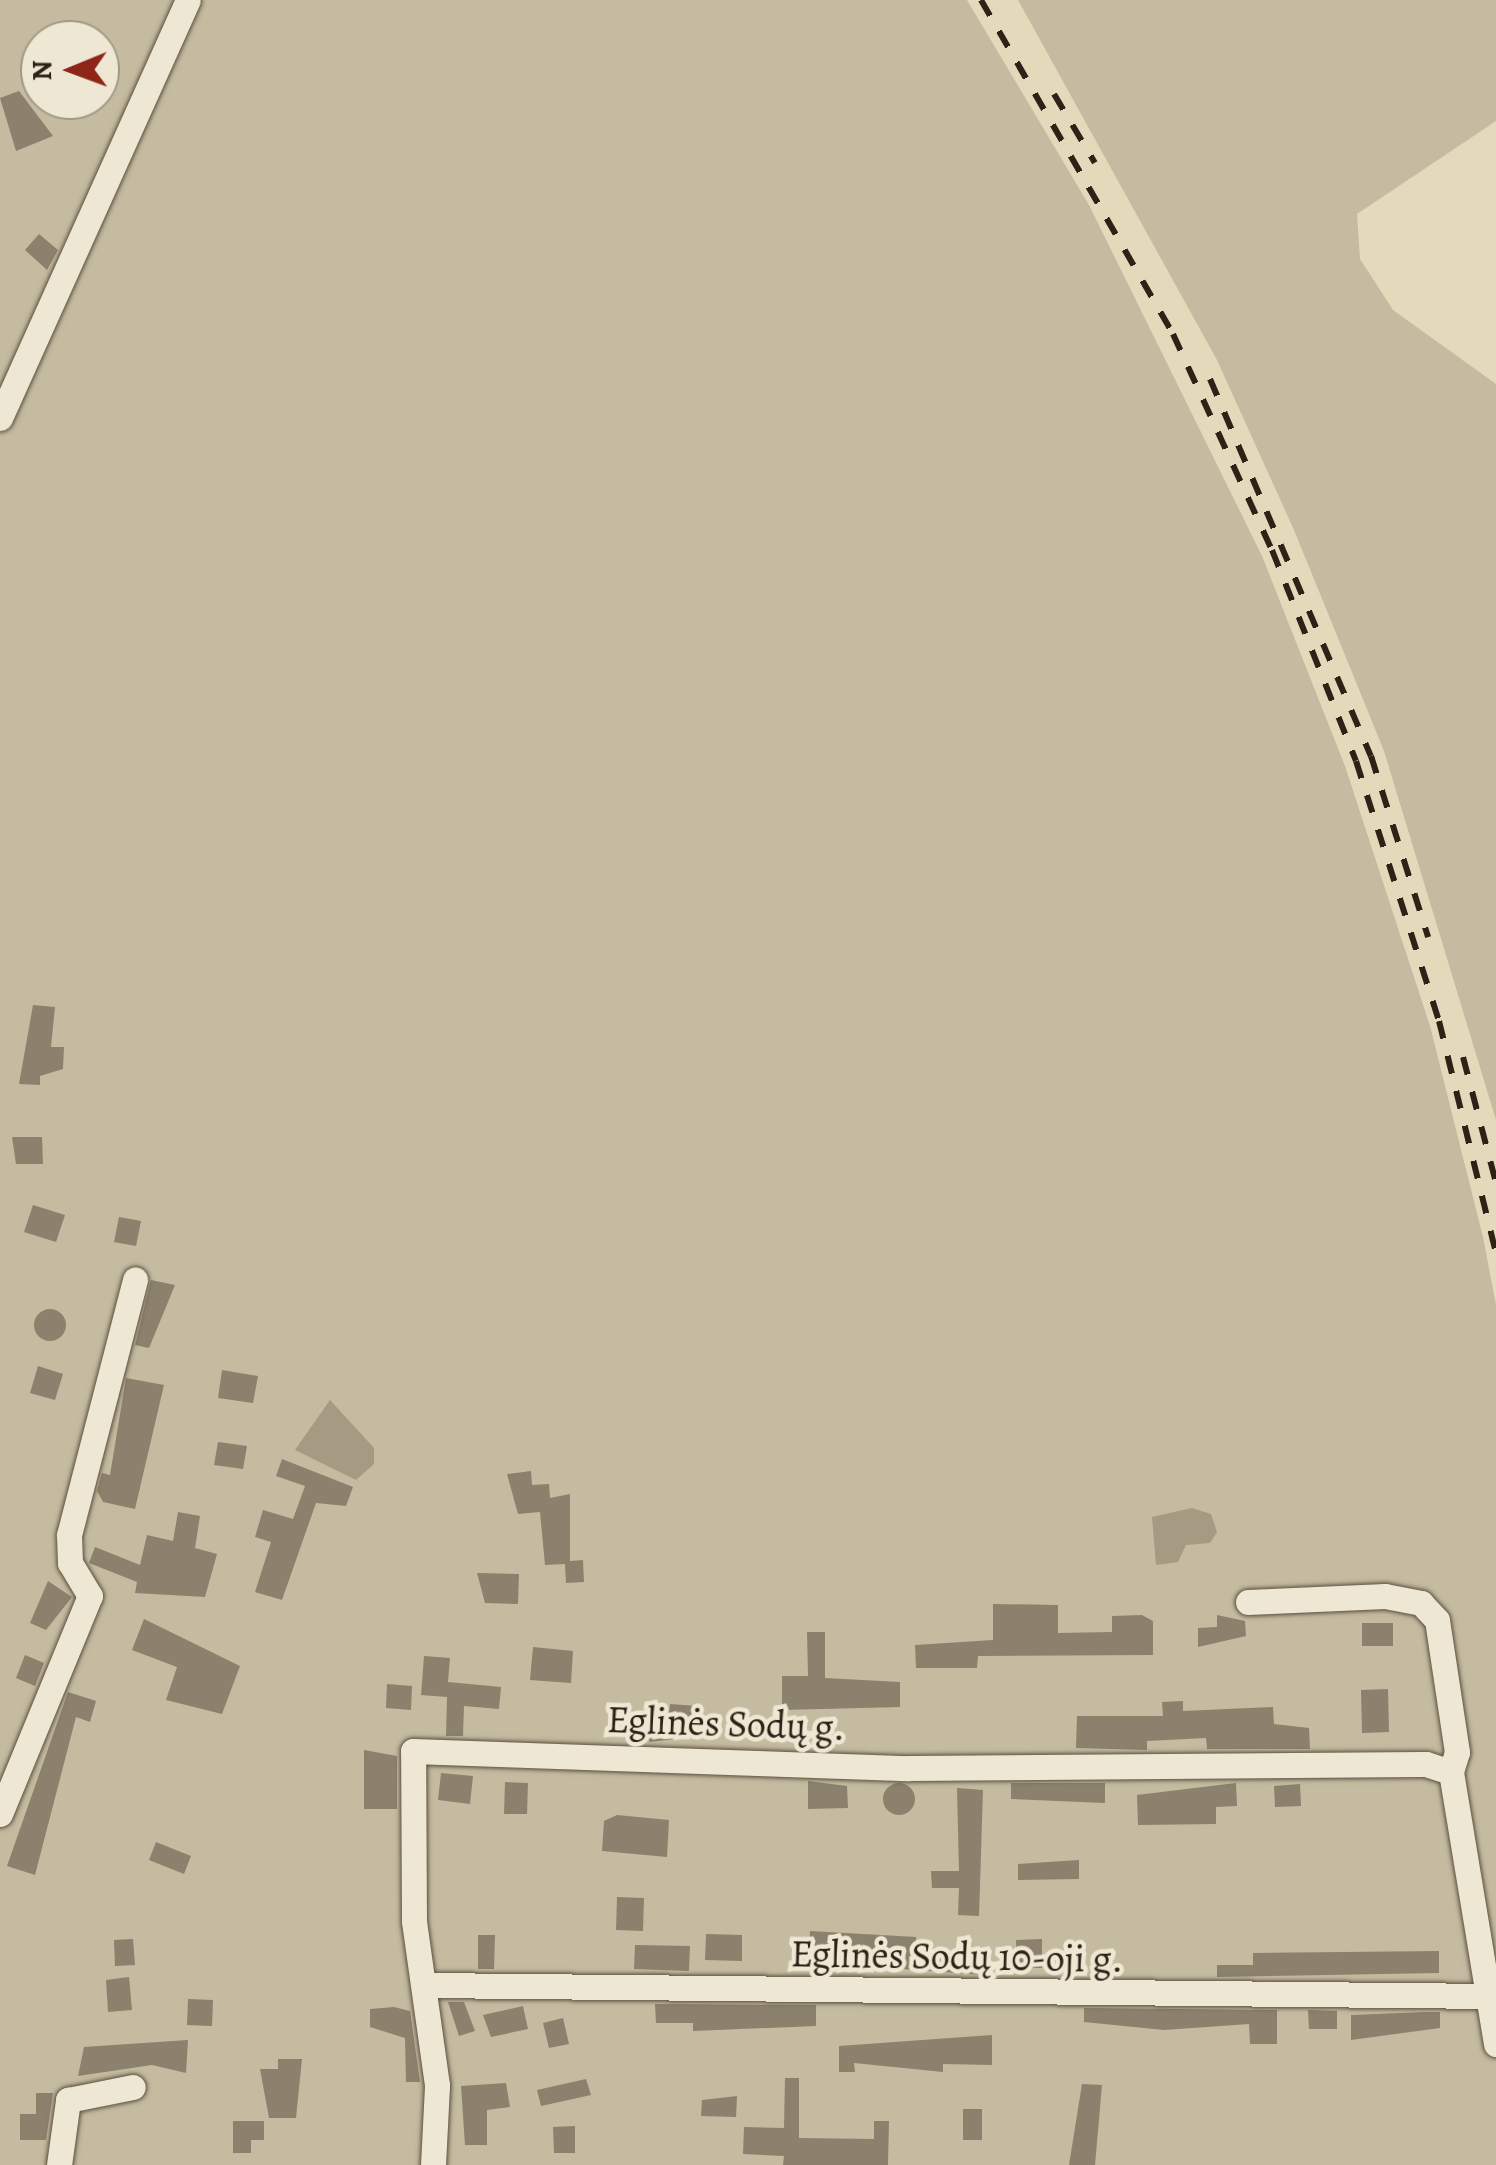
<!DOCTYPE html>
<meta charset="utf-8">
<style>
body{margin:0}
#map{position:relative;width:1496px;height:2165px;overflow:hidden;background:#e3dabc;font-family:Alegreya,serif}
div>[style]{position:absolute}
.green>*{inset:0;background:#c4bba0}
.water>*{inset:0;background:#a59b83}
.building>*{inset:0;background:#8c816c}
.round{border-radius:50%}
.roads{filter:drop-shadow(0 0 2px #5b4f3f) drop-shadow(0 0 2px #5b4f3f)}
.minor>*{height:25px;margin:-12.5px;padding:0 12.5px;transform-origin:12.5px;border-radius:12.5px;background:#ede7d3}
.rail>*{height:6px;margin-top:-3px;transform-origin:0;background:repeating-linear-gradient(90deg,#2e2115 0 18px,transparent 0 36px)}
span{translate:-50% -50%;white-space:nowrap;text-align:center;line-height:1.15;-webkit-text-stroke:9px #ede7d3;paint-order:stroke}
.street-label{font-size:38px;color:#2e2115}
.north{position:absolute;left:20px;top:20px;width:100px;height:100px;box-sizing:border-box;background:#ede7d3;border:2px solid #a19887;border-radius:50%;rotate:269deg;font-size:28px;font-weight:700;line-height:40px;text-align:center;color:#2e2115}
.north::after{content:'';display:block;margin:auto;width:35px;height:45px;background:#8f2418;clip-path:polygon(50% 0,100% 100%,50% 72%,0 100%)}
</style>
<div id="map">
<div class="green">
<div style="clip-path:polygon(evenodd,0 0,967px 0,1089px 205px,1262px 556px,1345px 766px,1430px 1026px,1483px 1237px,1496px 1305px,1496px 2165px,0 2165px,0 0,40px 40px,100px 40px,100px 100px,40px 100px,40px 40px)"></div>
<div style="clip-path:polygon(1018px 0,1496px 0,1496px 121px,1357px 214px,1360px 259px,1393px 310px,1496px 384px,1496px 1120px,1384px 751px,1294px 530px,1217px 360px)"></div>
</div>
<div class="water">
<div style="clip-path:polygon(330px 1400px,374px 1448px,374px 1464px,356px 1480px,295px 1450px)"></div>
<div style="clip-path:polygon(1192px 1508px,1211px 1514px,1217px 1532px,1210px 1543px,1186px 1545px,1178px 1562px,1156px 1565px,1152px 1517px)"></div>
</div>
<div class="building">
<div style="clip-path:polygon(19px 91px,53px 136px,16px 151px,0 98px)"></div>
<div style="clip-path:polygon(39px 234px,58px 250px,47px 270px,25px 250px)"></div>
<div style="clip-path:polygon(33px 1005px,55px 1007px,51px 1047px,64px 1047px,63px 1069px,40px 1076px,40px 1085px,19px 1084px)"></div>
<div style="clip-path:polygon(12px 1137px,42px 1137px,43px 1164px,16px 1164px)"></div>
<div style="clip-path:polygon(33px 1205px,65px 1215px,56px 1242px,24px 1232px)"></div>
<div style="clip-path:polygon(119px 1217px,141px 1221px,136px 1246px,114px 1242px)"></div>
<div style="clip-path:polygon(151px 1280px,175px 1285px,149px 1348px,135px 1345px)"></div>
<div class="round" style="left:34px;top:1309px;width:32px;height:32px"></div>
<div style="clip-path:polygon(38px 1366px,63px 1374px,55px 1400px,30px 1393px)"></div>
<div style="clip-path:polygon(222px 1370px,258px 1376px,253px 1403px,218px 1398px)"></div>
<div style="clip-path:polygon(126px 1378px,164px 1385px,135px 1509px,103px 1502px,97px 1491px,102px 1473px,110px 1475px)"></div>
<div style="clip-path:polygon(218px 1442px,247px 1446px,243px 1469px,214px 1465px)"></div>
<div style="clip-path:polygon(282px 1459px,353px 1487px,346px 1506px,316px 1503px,282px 1600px,255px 1592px,271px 1542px,255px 1537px,263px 1510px,293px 1519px,305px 1486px,276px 1476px)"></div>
<div style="clip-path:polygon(531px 1471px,532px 1485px,549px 1484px,550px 1498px,570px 1494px,570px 1561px,583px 1560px,584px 1582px,566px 1583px,565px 1564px,545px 1565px,540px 1512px,518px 1514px,507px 1474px)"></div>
<div style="clip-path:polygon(178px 1512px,200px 1516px,195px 1548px,217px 1554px,205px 1597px,135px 1593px,137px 1582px,89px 1563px,95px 1547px,140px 1565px,147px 1535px,173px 1541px)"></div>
<div style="clip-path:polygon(477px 1573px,519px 1574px,518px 1604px,485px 1603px)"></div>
<div style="clip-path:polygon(48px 1581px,72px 1597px,46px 1630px,30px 1623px)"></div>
<div style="clip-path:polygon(993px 1604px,1058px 1605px,1058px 1633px,1112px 1632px,1112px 1616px,1142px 1615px,1153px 1621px,1153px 1655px,978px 1656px,977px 1668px,916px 1668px,915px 1645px,993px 1640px)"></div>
<div style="clip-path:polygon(1217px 1615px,1245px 1621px,1246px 1636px,1198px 1647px,1198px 1628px,1217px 1627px)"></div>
<div style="clip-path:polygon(144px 1619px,240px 1666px,222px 1714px,166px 1700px,177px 1667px,132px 1650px)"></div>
<div style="clip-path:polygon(1362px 1623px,1393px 1623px,1393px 1646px,1362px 1646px)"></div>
<div style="clip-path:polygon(807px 1632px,825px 1632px,825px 1678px,900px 1682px,900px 1707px,782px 1710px,782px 1676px,808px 1676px)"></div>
<div style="clip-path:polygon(533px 1647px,573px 1651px,571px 1683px,530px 1680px)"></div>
<div style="clip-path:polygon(25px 1655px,44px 1663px,35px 1686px,16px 1678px)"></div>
<div style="clip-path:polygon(424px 1656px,450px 1658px,448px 1682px,501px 1687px,499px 1709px,464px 1706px,463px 1736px,446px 1736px,447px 1697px,421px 1695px)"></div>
<div style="clip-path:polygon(387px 1684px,412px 1686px,411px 1710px,386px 1708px)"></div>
<div style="clip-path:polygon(1388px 1689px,1389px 1732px,1362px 1733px,1361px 1690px)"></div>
<div style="clip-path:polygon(68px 1692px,96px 1701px,90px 1722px,76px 1717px,35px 1875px,7px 1866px)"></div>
<div style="clip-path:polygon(1183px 1701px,1183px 1711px,1273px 1707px,1274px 1724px,1309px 1728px,1310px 1749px,1207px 1749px,1206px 1738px,1147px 1741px,1147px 1750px,1076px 1748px,1077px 1716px,1163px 1716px,1162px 1702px)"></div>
<div style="clip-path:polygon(670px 1704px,697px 1706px,694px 1737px,649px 1742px,651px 1721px,668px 1722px)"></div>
<div style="clip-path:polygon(364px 1750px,397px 1756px,397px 1809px,364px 1809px)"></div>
<div style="clip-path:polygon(441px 1773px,473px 1776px,470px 1804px,438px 1800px)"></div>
<div style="clip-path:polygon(808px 1781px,847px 1786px,848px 1808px,808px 1809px)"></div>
<div style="clip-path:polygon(505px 1782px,528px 1783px,527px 1814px,504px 1814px)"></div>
<div class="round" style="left:883px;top:1783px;width:32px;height:32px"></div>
<div style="clip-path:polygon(1011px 1783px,1105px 1783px,1105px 1803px,1011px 1799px)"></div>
<div style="clip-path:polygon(1236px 1783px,1237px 1806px,1216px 1807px,1216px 1824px,1138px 1825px,1137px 1795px)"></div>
<div style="clip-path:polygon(1300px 1784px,1301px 1806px,1275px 1807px,1274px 1786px)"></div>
<div style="clip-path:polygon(957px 1788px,983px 1790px,979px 1916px,958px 1915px,959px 1888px,932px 1888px,931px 1871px,959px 1871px)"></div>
<div style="clip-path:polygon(617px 1815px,669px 1820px,667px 1857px,602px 1851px,604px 1821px)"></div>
<div style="clip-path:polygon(156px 1842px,191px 1856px,184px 1874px,149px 1860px)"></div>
<div style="clip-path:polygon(1079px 1860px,1079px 1879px,1018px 1880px,1018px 1864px)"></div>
<div style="clip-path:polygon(617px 1897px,644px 1898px,643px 1931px,616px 1930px)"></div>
<div style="clip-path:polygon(810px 1931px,916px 1937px,916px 1953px,983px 1954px,983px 1975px,808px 1962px)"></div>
<div style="clip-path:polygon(706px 1934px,742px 1935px,742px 1961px,705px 1960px)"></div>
<div style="clip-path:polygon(478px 1935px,495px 1935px,494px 1969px,478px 1969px)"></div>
<div style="clip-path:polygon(133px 1939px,135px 1965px,115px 1966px,114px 1940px)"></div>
<div style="clip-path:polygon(1042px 1939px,1042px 1968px,1017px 1968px,1016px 1940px)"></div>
<div style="clip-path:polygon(635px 1945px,690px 1946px,689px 1971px,634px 1969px)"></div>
<div style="clip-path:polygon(1439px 1951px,1439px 1973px,1217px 1977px,1217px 1965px,1253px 1965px,1253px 1953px)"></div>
<div style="clip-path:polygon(129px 1977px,132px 2010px,108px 2012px,106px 1980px)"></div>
<div style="clip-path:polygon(188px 1999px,213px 2000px,212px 2026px,187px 2025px)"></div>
<div style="clip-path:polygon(448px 2002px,464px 2002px,475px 2031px,459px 2036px)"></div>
<div style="clip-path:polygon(655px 2004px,816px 2005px,816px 2026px,693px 2031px,693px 2023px,656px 2023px)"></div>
<div style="clip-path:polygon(523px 2006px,528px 2029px,491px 2037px,483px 2015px)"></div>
<div style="clip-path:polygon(394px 2007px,410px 2011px,420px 2082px,406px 2082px,405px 2038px,370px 2027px,370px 2009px)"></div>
<div style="clip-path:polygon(1084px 2008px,1277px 2010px,1277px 2044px,1250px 2044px,1249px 2024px,1164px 2030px,1084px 2022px)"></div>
<div style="clip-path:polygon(1308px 2010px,1337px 2011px,1337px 2029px,1309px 2029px)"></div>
<div style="clip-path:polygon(1426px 2012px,1440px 2012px,1440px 2028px,1351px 2040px,1351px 2015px)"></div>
<div style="clip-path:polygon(563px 2018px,569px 2044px,549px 2048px,543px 2023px)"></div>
<div style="clip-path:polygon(992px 2035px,992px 2065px,943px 2064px,943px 2072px,854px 2063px,855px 2072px,839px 2072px,839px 2046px)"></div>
<div style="clip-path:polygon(188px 2040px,186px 2073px,152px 2065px,78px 2076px,84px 2047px)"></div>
<div style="clip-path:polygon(278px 2059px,302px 2059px,296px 2118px,269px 2118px,260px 2069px,278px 2069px)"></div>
<div style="clip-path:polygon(785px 2078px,799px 2078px,799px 2138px,874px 2139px,874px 2121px,889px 2121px,888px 2165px,783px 2165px,784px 2156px,743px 2154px,744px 2127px,784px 2128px)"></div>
<div style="clip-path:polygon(586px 2079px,591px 2095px,541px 2106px,537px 2090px)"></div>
<div style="clip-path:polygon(506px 2083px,510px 2107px,487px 2110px,487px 2145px,465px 2145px,461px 2086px)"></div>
<div style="clip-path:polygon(1082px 2084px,1102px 2085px,1095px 2165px,1069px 2165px)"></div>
<div style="clip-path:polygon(36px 2093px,53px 2093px,46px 2140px,20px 2140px,20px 2114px,36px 2114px)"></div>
<div style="clip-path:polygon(737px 2096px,736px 2117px,701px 2116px,702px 2100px)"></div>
<div style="clip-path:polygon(963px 2109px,982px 2109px,982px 2140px,963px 2140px)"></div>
<div style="clip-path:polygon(233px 2121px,264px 2121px,264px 2140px,251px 2140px,251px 2153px,233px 2153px)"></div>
<div style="clip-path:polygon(575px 2126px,575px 2153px,554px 2153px,553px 2127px)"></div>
</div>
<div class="roads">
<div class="minor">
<div style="left:0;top:418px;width:458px;rotate:-65.8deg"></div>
<div style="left:1248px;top:1602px;width:137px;rotate:-2.5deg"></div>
<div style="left:1385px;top:1596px;width:37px;rotate:11deg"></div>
<div style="left:1421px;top:1603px;width:23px;rotate:47deg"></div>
<div style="left:1437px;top:1620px;width:134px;rotate:81.4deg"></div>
<div style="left:1457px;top:1752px;width:21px;rotate:107deg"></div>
<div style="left:1451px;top:1772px;width:276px;rotate:80.6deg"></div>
<div style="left:0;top:1814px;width:236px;rotate:-67.6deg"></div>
<div style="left:90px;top:1596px;width:39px;rotate:-121deg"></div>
<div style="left:70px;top:1563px;width:28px;rotate:-92deg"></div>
<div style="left:69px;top:1535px;width:264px;rotate:-75.5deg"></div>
<div style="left:425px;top:1985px;width:1062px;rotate:0.59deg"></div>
<div style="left:59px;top:2165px;width:66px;rotate:-82.1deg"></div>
<div style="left:68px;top:2100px;width:66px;rotate:-11.3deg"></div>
<div style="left:433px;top:2165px;width:80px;rotate:-87.1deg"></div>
<div style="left:437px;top:2085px;width:166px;rotate:-98deg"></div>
<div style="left:414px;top:1921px;width:170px;rotate:-90.3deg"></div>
<div style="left:413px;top:1751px;width:495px;rotate:2deg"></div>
<div style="left:908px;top:1768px;width:518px;rotate:-0.44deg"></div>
<div style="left:1426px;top:1764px;width:26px;rotate:18deg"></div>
</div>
</div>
<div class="rail">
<div style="left:981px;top:0;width:385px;rotate:60.1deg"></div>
<div style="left:1173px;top:334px;width:238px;rotate:65.4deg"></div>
<div style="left:1272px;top:550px;width:227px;rotate:68.3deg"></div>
<div style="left:1356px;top:761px;width:273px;rotate:72.3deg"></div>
<div style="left:1439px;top:1021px;width:239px;rotate:76.2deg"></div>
<div style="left:1054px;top:94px;width:80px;rotate:59.3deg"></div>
<div style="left:1210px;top:379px;width:410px;rotate:66.9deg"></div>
<div style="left:1371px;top:756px;width:190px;rotate:72.5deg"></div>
<div style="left:1463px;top:1057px;width:130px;rotate:75.3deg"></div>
</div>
<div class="street-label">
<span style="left:726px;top:1724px;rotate:2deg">Eglinės Sodų g.</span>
<span style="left:957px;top:1957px;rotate:1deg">Eglinės Sodų 10-oji g.</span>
</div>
<div class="north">N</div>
</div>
